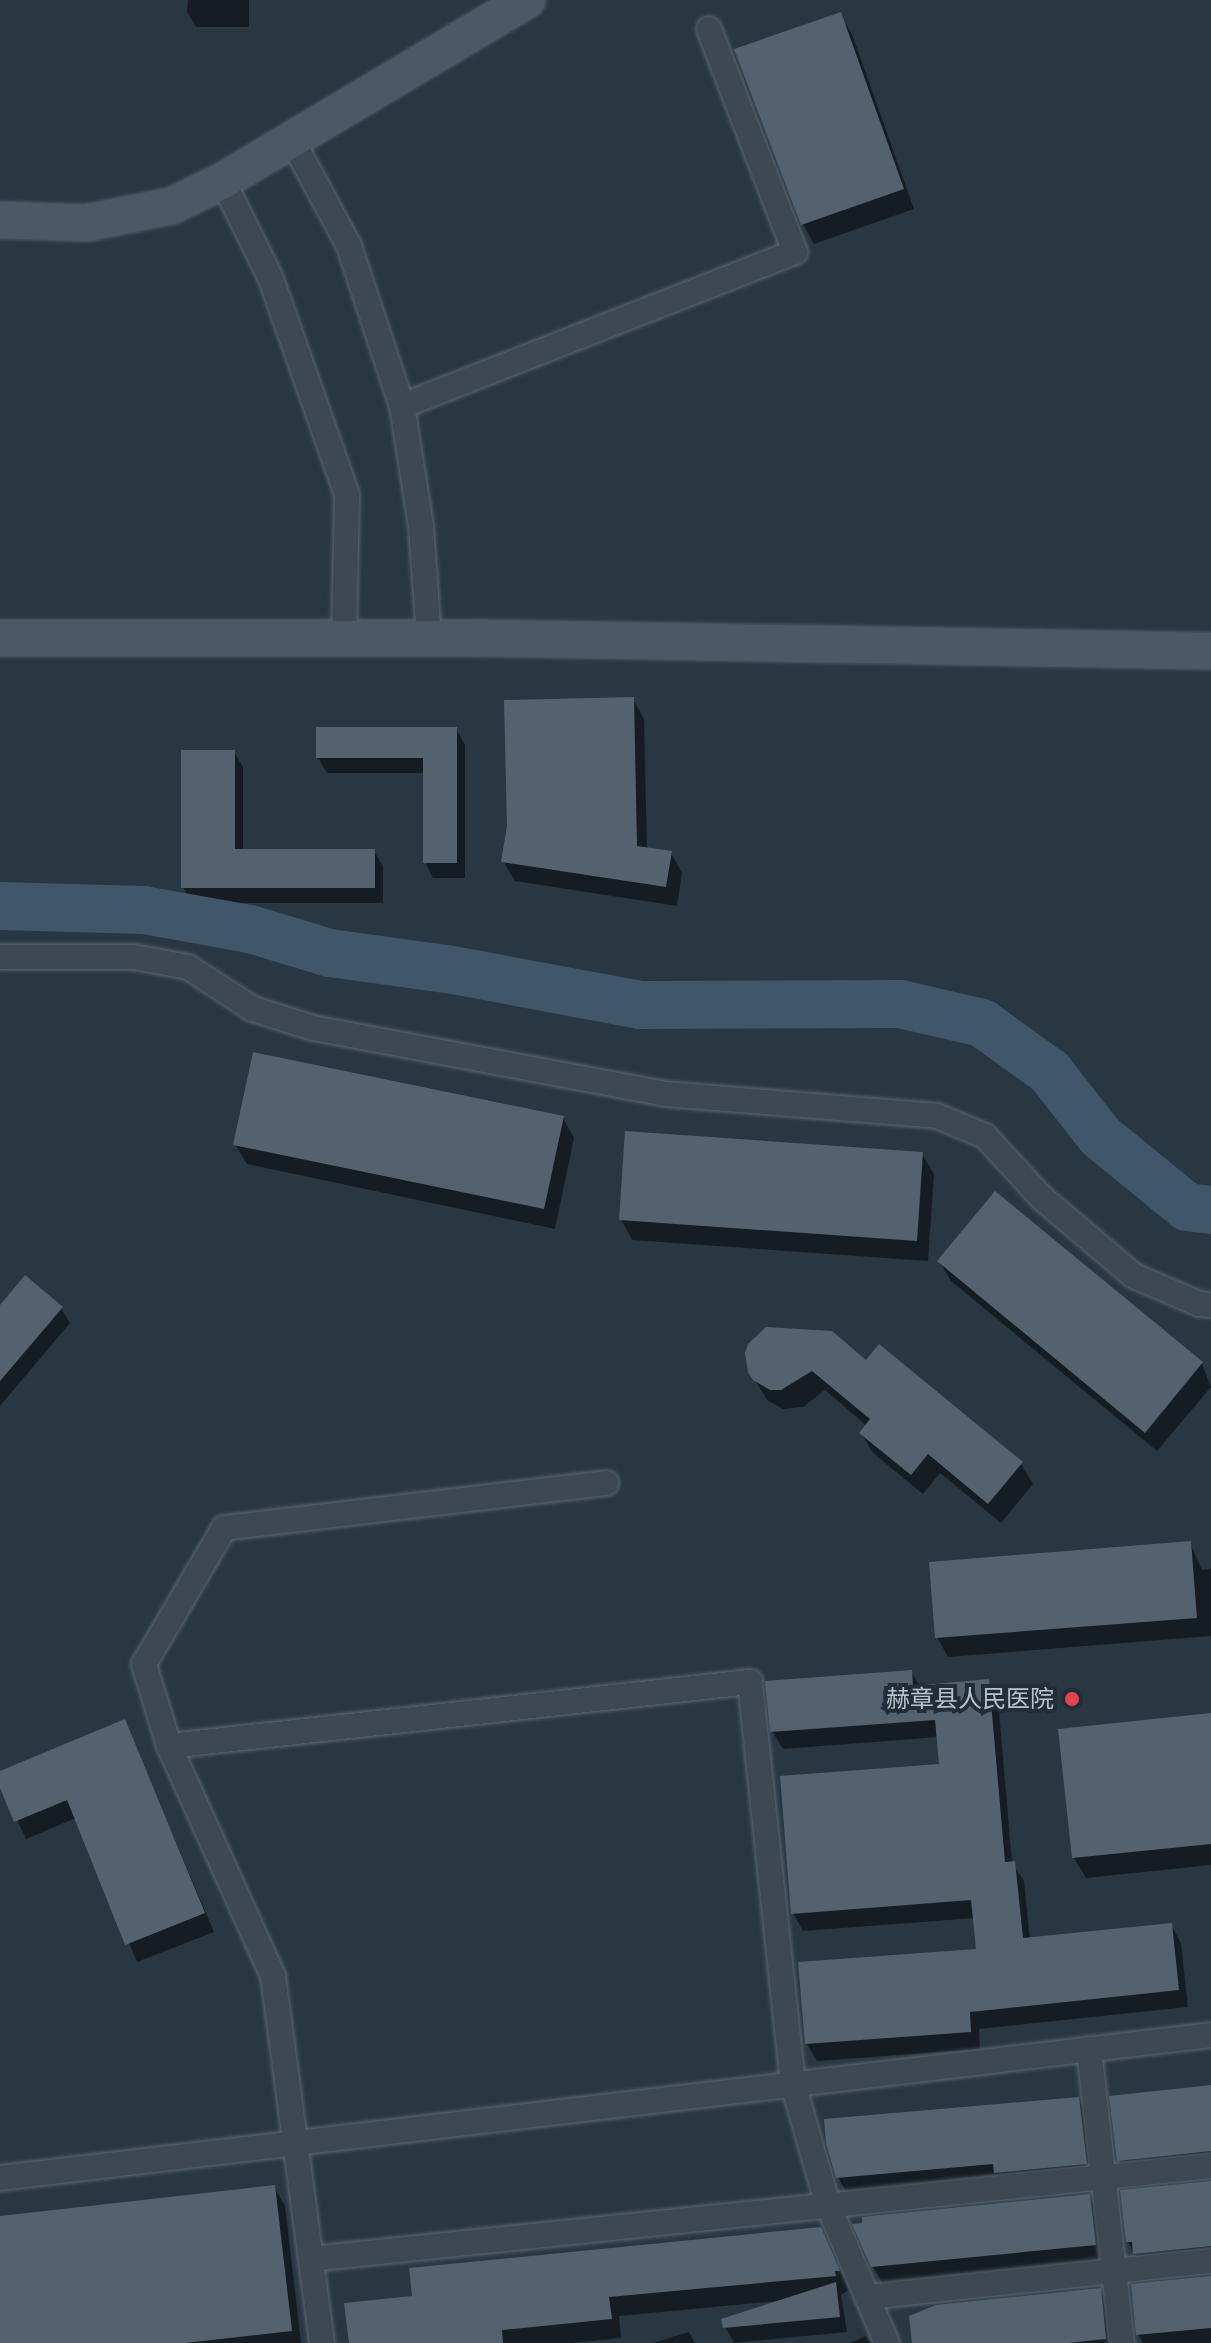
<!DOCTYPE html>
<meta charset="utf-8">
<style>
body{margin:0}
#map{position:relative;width:1211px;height:2343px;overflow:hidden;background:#293743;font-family:Jost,"Noto Sans SC",sans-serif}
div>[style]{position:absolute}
.shadow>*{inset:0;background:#0007}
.river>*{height:48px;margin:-24px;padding:0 24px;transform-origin:24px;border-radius:24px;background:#3f566b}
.building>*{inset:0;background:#546270}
.roads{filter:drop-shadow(0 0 2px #5b6670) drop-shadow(0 0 2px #5b6670)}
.street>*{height:24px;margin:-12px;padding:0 12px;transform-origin:12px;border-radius:12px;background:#3d4853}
.secondary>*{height:34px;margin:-17px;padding:0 17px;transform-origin:17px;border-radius:17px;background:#4b5866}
.dots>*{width:22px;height:22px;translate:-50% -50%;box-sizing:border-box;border:4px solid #222d38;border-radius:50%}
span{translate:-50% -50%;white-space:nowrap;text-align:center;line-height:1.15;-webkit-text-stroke:8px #222d38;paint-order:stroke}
.poi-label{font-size:24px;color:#bac3cc}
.right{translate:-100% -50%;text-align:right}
</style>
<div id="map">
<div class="shadow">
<div style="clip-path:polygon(188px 0,249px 0,249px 27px,196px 27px,187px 12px)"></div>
<div style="clip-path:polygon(840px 14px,852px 34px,914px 209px,814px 244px,803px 224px)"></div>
<div style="clip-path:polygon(633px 699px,644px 719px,647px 849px,671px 853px,682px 873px,677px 906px,515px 881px,503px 861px)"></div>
<div style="clip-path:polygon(456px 729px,465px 745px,465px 878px,433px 878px,425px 862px,425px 773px,327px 773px,318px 758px)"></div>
<div style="clip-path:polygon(234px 752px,243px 767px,243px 851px,374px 851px,383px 866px,383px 903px,191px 903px,183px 887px)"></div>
<div style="clip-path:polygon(563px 1118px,574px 1138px,555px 1229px,247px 1164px,235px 1144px)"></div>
<div style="clip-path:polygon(922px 1154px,934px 1174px,928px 1261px,632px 1240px,621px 1219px)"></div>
<div style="clip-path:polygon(995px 1193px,1202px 1364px,1211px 1387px,1157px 1451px,951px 1281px,939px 1261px)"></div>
<div style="clip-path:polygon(0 1308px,61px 1308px,70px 1323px,0 1406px)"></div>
<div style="clip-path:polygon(867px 1362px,1021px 1464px,1033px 1484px,1001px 1523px,940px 1473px,923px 1494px,873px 1453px,861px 1433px,867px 1426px,825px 1390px,803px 1407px,783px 1409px,767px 1400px,750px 1372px)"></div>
<div style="clip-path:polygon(1190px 1543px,1202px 1570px,1211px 1569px,1211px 1636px,948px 1657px,937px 1637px)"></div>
<div style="clip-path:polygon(911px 1672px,920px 1687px,988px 1682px,998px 1699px,1012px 1863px,1024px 1881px,1030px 1940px,1171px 1925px,1181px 1943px,1188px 2007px,979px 2029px,980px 2049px,817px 2061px,807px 2044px,978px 1950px,975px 1918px,803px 1931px,793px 1913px,941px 1766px,939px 1737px,783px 1749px,772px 1731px)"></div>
<div style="clip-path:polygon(1211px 1715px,1211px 1865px,1086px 1878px,1074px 1858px)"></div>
<div style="clip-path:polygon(125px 1722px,214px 1932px,137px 1962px,76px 1818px,26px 1839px,0 1783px,0 1773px)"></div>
<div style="clip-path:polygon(1211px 2087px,1211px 2172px,1130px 2180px,1119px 2160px)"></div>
<div style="clip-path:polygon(1078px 2099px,1090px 2119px,1097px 2184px,849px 2197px,838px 2177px)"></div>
<div style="clip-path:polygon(1211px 2183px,1211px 2267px,1147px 2274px,1128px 2242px)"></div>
<div style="clip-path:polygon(274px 2187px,285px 2206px,301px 2343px,0 2343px,0 2218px)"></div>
<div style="clip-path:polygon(1089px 2196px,1101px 2216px,1106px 2265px,885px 2287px,873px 2267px)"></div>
<div style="clip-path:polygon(820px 2229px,849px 2290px,841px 2295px,847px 2332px,734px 2343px,725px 2327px,778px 2301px,619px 2316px,621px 2338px,572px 2343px,351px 2343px,414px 2297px)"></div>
<div style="clip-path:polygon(1211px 2278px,1211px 2343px,1143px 2343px,1138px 2334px)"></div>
<div style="clip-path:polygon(1100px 2290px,1111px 2310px,1115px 2343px,914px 2343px)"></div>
<div style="clip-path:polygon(689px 2332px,695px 2343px,653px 2343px)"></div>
<div style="clip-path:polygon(866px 2336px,870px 2343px,850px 2343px)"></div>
</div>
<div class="river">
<div style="left:0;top:906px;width:144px;rotate:1.6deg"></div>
<div style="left:144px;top:910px;width:108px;rotate:10.2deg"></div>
<div style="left:250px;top:929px;width:84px;rotate:16.7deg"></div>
<div style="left:330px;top:953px;width:124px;rotate:7.9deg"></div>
<div style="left:453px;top:970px;width:190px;rotate:10.6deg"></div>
<div style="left:640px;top:1005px;width:260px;rotate:-0.2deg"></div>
<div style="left:900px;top:1004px;width:84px;rotate:13deg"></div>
<div style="left:982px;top:1023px;width:84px;rotate:35.8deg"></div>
<div style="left:1050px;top:1072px;width:81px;rotate:52deg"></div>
<div style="left:1100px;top:1136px;width:112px;rotate:39.2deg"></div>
<div style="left:1187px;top:1207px;width:24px;rotate:7deg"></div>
</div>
<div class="building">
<div style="clip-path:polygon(841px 12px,904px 189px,801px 225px,734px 49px)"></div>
<div style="clip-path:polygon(634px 697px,637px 846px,672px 851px,666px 887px,501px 862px,507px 826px,504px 700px)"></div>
<div style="clip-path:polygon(316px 727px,457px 727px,457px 863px,423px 863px,423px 758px,316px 758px)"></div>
<div style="clip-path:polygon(181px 750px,235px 750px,235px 849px,375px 849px,375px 888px,181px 888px)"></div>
<div style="clip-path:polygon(253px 1052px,564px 1116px,544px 1209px,233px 1145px)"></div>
<div style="clip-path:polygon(625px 1131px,923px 1152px,917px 1241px,619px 1220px)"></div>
<div style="clip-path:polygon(995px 1191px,1203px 1362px,1145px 1433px,937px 1261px)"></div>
<div style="clip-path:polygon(25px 1275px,63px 1307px,0 1381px,0 1305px)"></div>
<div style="clip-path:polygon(766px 1327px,832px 1331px,866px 1360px,879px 1344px,1023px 1462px,988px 1504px,928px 1454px,911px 1475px,859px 1433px,870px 1419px,812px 1371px,781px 1390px,770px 1390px,753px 1380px,748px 1372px,745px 1353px,748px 1344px)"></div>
<div style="clip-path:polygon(1191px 1541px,1197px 1618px,935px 1638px,929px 1562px)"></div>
<div style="clip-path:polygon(912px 1670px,913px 1686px,989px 1679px,1005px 1862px,1015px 1861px,1023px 1938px,1172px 1923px,1179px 1990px,970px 2012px,971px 2032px,805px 2044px,798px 1962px,976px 1949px,971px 1900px,791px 1914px,780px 1776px,939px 1764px,935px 1720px,770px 1732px,765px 1681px)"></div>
<div style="clip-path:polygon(1211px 1713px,1211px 1844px,1072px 1858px,1058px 1729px)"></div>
<div style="clip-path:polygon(125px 1719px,205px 1913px,125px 1945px,67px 1800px,14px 1822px,0 1788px,0 1771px)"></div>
<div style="clip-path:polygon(1211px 2085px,1211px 2151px,1117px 2161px,1109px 2096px)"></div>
<div style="clip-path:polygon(1079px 2097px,1087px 2164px,994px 2173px,993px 2164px,836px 2178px,826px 2143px,824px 2119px)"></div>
<div style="clip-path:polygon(1211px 2181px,1211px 2246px,1133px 2254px,1132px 2242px,1126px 2242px,1120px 2190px)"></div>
<div style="clip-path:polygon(275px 2185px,292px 2331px,185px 2343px,0 2343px,0 2216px)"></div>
<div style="clip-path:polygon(1090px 2194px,1096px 2245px,871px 2267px,852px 2224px,862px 2223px,862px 2217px)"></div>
<div style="clip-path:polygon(821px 2227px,840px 2271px,835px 2271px,836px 2276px,609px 2297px,612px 2319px,502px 2330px,503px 2343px,349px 2343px,344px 2303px,412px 2296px,409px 2268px)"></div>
<div style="clip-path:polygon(1211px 2276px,1211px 2328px,1136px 2335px,1131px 2284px)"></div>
<div style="clip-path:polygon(836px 2282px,840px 2317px,723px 2328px,721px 2319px)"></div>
<div style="clip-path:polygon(1101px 2288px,1106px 2339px,1068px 2343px,912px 2343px,909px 2316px,936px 2305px)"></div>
</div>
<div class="roads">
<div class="street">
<div style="left:292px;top:140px;width:120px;rotate:61.7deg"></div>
<div style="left:349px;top:246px;width:169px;rotate:71.7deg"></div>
<div style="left:402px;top:406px;width:121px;rotate:81deg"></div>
<div style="left:421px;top:526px;width:112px;rotate:85.9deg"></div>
<div style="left:223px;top:181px;width:109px;rotate:63.9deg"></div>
<div style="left:271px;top:279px;width:229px;rotate:70.6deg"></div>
<div style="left:347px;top:495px;width:143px;rotate:91.2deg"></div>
<div style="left:402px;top:406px;width:422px;rotate:-21.4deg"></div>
<div style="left:795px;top:252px;width:239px;rotate:-111.1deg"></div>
<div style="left:0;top:957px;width:134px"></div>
<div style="left:134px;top:957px;width:55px;rotate:10.5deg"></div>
<div style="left:188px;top:967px;width:77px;rotate:32.9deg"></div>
<div style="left:253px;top:1009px;width:63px;rotate:17.6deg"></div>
<div style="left:313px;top:1028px;width:358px;rotate:10.6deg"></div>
<div style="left:665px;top:1094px;width:273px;rotate:4.6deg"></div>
<div style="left:937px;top:1116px;width:52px;rotate:22.6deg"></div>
<div style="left:985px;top:1136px;width:84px;rotate:47.4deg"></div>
<div style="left:1042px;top:1198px;width:121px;rotate:40.3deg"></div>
<div style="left:1134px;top:1276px;width:71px;rotate:23.3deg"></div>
<div style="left:1199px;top:1304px;width:12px;rotate:5deg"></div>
<div style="left:169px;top:1746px;width:585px;rotate:-6.29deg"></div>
<div style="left:750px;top:1682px;width:404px;rotate:83.9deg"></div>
<div style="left:793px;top:2084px;width:126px;rotate:73.9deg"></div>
<div style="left:828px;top:2205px;width:150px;rotate:66.9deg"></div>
<div style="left:1089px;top:2049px;width:296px;rotate:83.6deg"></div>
<div style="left:0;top:2178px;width:1219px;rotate:-6.73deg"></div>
<div style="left:311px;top:2259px;width:905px;rotate:-5.9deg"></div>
<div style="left:867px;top:2297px;width:346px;rotate:-6deg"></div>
<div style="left:322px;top:2343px;width:370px;rotate:-97.6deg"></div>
<div style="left:273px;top:1976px;width:252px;rotate:-114.3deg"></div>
<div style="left:169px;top:1746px;width:86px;rotate:-107deg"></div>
<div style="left:144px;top:1664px;width:158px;rotate:-59.5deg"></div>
<div style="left:224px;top:1528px;width:385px;rotate:-6.7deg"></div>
</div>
<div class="secondary">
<div style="left:0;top:220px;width:86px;rotate:2deg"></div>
<div style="left:86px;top:223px;width:87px;rotate:-11.3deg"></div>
<div style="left:171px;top:206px;width:58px;rotate:-25.7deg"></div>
<div style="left:223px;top:181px;width:354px;rotate:-30.8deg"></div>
<div style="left:0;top:638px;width:479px"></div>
<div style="left:479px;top:638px;width:732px;rotate:1.02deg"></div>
</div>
</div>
<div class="dots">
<div style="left:1072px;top:1699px;background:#e0444e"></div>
</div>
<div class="poi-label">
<span class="right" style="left:1054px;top:1699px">赫章县人民医院</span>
</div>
</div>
